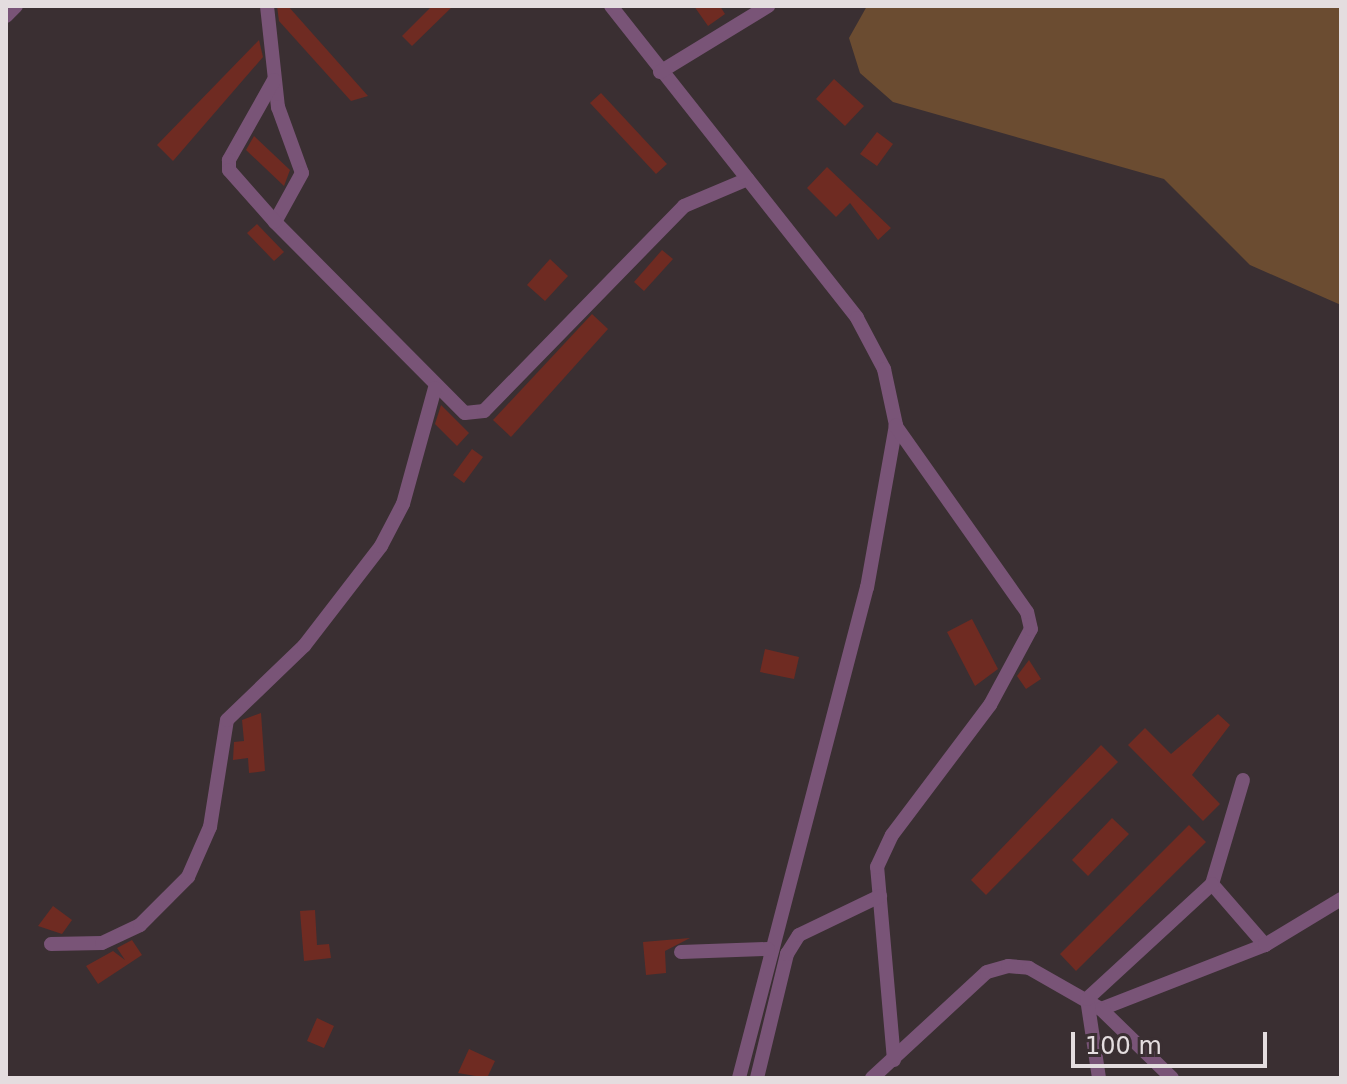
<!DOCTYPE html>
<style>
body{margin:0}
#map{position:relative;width:1347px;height:1084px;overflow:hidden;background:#3a2f32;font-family:"DejaVu Sans",sans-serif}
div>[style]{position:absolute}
.green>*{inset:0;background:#6b4c31}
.building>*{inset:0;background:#6f2b22}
.minor>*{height:14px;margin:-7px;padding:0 7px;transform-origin:7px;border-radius:7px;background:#795477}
span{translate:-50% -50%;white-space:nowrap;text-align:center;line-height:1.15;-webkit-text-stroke:6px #3a2f32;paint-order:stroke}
.frame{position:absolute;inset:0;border:8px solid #e4dddf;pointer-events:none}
.scale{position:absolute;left:1071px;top:1032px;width:196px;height:36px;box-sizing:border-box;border:4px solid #e4dddf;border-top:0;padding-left:10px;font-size:24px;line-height:28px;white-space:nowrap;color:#e4dddf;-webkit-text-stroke:6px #3a2f32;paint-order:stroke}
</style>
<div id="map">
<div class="green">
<div style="clip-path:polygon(867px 6px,1341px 6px,1341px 305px,1250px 265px,1164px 179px,893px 102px,860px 73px,849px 38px)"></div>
</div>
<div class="building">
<div style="clip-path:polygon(277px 6px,288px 6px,368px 96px,351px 101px,279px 21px)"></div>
<div style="clip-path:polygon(432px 6px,453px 6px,412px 46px,402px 36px)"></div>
<div style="clip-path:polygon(694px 6px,720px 6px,725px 14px,708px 26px)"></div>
<div style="clip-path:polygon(259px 40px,263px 57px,173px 161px,157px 145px)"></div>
<div style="clip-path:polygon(834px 79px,864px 106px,845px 126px,816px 99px)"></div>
<div style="clip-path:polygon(601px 93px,667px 164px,656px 174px,590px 103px)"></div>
<div style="clip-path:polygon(877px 132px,893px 144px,877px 166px,860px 154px)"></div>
<div style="clip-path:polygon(254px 136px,290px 170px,284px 186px,246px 150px)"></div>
<div style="clip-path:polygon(827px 167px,891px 228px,878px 240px,850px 203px,836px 217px,807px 188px)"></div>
<div style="clip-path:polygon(257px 224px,284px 252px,274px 261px,247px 233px)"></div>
<div style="clip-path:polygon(662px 250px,673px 259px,644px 291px,634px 282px)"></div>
<div style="clip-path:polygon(550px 259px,568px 276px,545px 301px,527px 285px)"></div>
<div style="clip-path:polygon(592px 314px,608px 329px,511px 437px,493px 420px)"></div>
<div style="clip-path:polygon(441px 405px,469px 433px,457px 446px,435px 424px)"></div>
<div style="clip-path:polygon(472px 449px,483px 457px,464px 483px,453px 475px)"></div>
<div style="clip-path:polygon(972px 619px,998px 669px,975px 686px,947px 632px)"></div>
<div style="clip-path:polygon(765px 649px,799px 657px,794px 679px,760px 672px)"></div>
<div style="clip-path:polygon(1029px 660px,1041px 679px,1026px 689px,1017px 676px)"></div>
<div style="clip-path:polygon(261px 713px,265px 771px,249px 773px,248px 758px,233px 760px,234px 742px,244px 741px,242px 720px)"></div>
<div style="clip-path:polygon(1218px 714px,1230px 725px,1192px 775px,1220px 804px,1203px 821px,1128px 745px,1145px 728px,1171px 754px)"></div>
<div style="clip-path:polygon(1101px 745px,1118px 762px,986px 895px,971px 880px)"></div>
<div style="clip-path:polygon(1112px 818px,1129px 834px,1088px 876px,1072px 860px)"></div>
<div style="clip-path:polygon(1189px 825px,1206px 842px,1076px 971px,1060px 954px)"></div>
<div style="clip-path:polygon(53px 906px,72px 920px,62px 934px,38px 926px)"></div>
<div style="clip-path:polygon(315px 910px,317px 945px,329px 944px,331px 958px,304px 961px,300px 911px)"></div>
<div style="clip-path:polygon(690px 938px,665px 951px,666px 973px,646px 975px,643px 942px)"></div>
<div style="clip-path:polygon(132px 940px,142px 955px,98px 984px,86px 966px,113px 951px,125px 960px,117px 948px)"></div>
<div style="clip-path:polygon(317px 1018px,334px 1026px,324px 1048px,307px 1041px)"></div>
<div style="clip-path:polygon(469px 1049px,495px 1061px,487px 1078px,458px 1073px)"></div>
</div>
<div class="minor">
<div style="left:267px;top:6px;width:102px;rotate:83.8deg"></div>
<div style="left:278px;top:107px;width:70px;rotate:70deg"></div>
<div style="left:302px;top:173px;width:56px;rotate:118.9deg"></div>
<div style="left:275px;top:222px;width:269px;rotate:45.2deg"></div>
<div style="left:465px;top:413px;width:19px;rotate:-6deg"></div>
<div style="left:484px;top:411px;width:286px;rotate:-45.7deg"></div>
<div style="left:684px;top:206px;width:69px;rotate:-22.9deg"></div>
<div style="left:611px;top:6px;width:397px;rotate:51.7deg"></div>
<div style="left:857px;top:318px;width:58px;rotate:62.1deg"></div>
<div style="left:884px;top:369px;width:57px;rotate:77.9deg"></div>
<div style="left:896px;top:425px;width:165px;rotate:100.1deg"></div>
<div style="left:867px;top:587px;width:507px;rotate:104.61deg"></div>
<div style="left:6px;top:16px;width:14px;rotate:-45deg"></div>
<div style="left:660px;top:72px;width:127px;rotate:-31.4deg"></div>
<div style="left:274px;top:80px;width:92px;rotate:119.4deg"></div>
<div style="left:229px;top:160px;width:10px;rotate:90deg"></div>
<div style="left:229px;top:170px;width:69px;rotate:48.5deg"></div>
<div style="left:1243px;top:780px;width:109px;rotate:106.6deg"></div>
<div style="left:1212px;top:884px;width:81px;rotate:49deg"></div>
<div style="left:51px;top:944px;width:51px;rotate:-1.1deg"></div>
<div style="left:102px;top:943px;width:42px;rotate:-25.3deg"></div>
<div style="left:140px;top:925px;width:68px;rotate:-45deg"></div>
<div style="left:188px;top:877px;width:55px;rotate:-66.3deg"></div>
<div style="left:210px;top:827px;width:108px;rotate:-81deg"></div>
<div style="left:227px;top:720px;width:107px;rotate:-43.9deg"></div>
<div style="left:304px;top:646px;width:126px;rotate:-52.4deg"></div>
<div style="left:381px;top:546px;width:47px;rotate:-62.4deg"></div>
<div style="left:403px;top:504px;width:120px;rotate:-74.6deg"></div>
<div style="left:681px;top:952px;width:87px;rotate:-2deg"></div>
<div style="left:1101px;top:1009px;width:176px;rotate:-21.3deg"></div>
<div style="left:1265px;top:945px;width:89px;rotate:-31.2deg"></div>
<div style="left:894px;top:1060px;width:194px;rotate:-95deg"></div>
<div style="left:877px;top:867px;width:35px;rotate:-65deg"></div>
<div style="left:892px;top:835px;width:163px;rotate:-53deg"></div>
<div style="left:990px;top:705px;width:86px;rotate:-61.7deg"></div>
<div style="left:1031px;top:629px;width:17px;rotate:-103deg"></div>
<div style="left:1027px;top:612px;width:228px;rotate:-125.2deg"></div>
<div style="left:757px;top:1078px;width:128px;rotate:-76.4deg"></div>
<div style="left:787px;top:954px;width:22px;rotate:-58deg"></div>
<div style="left:799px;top:935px;width:90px;rotate:-25.7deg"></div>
<div style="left:872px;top:1078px;width:156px;rotate:-42.7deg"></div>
<div style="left:987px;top:972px;width:22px;rotate:-16deg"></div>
<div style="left:1008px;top:966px;width:21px;rotate:5deg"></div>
<div style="left:1029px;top:968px;width:83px;rotate:29.7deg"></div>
<div style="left:1101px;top:1009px;width:99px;rotate:44.2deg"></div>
<div style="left:1099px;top:1078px;width:80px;rotate:-98.6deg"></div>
<div style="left:1087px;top:999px;width:170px;rotate:-42.6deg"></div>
</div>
<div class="frame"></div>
<div class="scale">100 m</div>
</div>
